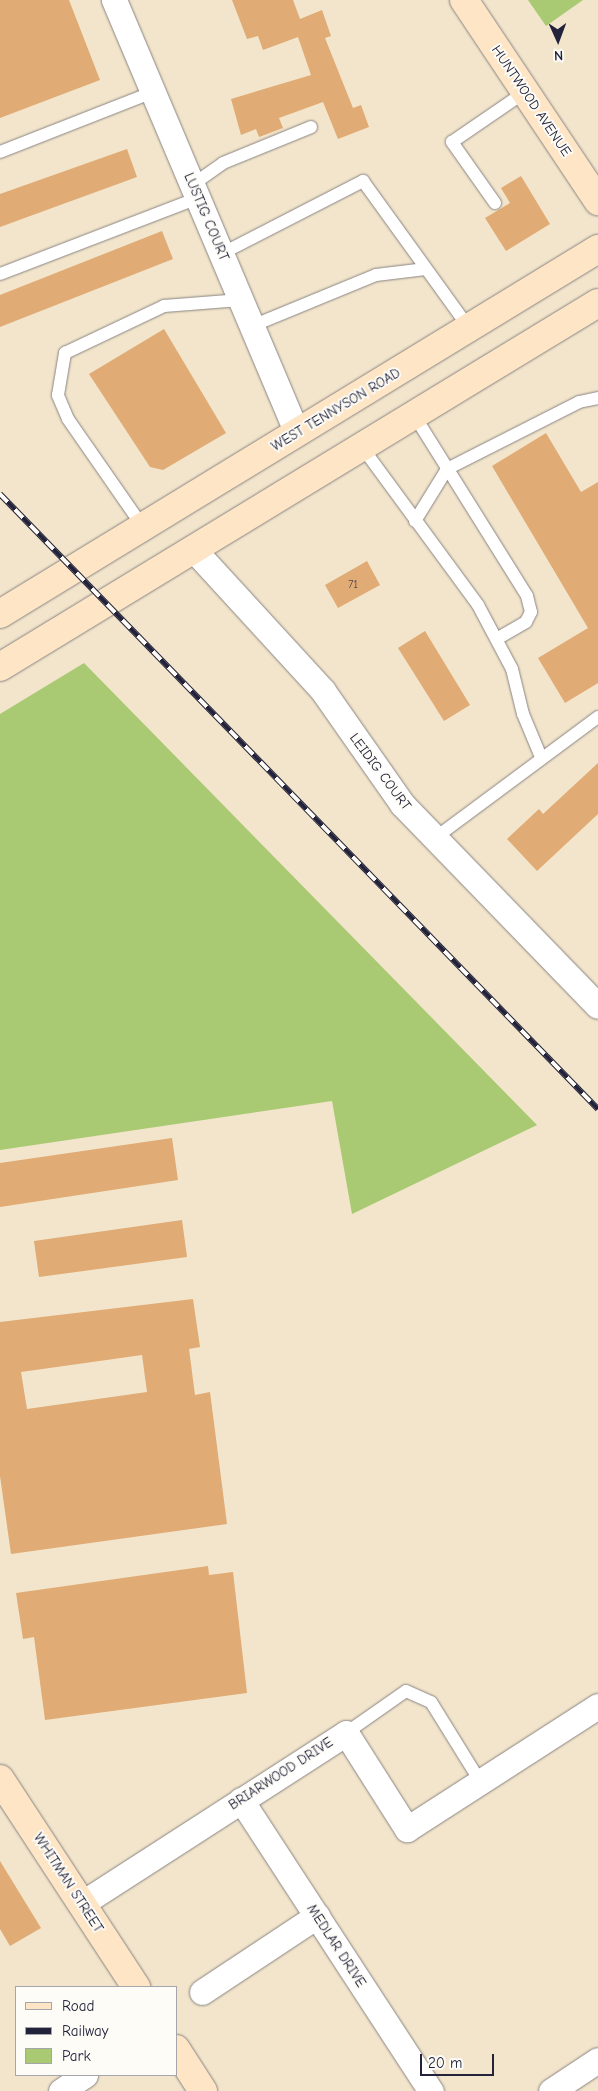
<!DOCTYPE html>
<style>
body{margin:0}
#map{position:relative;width:598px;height:2091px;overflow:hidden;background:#f2e5cb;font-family:"Comic Neue",sans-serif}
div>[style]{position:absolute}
.green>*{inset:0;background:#a9ca72}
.building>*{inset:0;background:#e0ab74}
.roads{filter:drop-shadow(0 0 1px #8a8483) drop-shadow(0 0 1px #8a8483)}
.lane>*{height:12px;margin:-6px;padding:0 6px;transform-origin:6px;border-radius:6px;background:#fff}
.street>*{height:25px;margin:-12.5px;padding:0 12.5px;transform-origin:12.5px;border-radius:12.5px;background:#fff}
.secondary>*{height:28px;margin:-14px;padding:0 14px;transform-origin:14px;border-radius:14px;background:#fde5c5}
.rail>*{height:5.5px;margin-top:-2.75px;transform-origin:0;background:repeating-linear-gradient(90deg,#fdfcf7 0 11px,#22223b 0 22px);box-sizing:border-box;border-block:1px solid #22223b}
span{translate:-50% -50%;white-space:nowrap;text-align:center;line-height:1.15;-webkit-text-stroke:4px #fdfcf7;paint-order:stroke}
.number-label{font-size:11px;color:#524449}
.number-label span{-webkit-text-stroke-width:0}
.street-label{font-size:14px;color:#22223b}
.legend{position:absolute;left:15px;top:1986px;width:162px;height:90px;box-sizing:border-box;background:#fdfcf7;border:1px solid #a5a5ac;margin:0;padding:6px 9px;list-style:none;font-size:15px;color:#22223b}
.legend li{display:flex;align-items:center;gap:10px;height:25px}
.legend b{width:25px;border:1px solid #a5a5ac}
.north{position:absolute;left:533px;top:15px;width:50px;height:50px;-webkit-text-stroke:4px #fdfcf7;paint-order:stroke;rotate:178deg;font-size:14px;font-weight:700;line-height:20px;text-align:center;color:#22223b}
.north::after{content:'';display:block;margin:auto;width:18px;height:22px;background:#22223b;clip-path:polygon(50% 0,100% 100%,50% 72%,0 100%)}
.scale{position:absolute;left:420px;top:2054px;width:74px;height:22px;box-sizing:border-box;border:2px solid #22223b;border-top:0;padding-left:6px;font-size:15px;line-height:18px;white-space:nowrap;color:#22223b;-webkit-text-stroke:4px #fdfcf7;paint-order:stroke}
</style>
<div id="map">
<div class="green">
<div style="clip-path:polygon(528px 0,583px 0,546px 26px)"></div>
<div style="clip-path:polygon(84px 663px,537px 1125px,352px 1214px,332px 1101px,0 1150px,0 714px)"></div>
</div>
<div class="building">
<div style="clip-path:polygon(0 0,69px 0,100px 80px,0 118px)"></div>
<div style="clip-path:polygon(232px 0,293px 0,300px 19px,322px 10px,331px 36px,325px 38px,353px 108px,361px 105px,369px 127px,338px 139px,323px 102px,279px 118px,283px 128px,259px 137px,256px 129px,241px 135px,231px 99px,311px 75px,298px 37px,263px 50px,258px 36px,247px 39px)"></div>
<div style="clip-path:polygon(127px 149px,137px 177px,0 227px,0 194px)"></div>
<div style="clip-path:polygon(521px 176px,550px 224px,506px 251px,485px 218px,510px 203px,501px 188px)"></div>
<div style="clip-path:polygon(162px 231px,173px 259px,0 327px,0 295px)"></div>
<div style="clip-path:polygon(164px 329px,226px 433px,163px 470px,150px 467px,89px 374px)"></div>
<div style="clip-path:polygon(546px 433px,581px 492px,598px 482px,598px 683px,565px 703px,538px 658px,588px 628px,492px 466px)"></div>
<div style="clip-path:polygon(367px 561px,380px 585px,338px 608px,325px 585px)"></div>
<div style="clip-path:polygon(425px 631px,470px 705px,444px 721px,398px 648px)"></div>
<div style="clip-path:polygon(598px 763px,598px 814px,537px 871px,507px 839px,539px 809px,543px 814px)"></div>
<div style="clip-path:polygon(172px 1138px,178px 1180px,0 1207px,0 1163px)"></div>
<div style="clip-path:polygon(182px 1220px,187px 1257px,39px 1277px,34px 1241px)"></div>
<div style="clip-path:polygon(evenodd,193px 1299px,200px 1347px,189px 1349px,195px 1395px,210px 1392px,227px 1524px,11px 1554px,0 1476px,0 1322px,193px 1299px,142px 1355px,147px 1392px,27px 1409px,21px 1372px,142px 1355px)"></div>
<div style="clip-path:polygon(208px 1566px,209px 1575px,233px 1572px,247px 1693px,45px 1720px,34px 1637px,23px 1639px,16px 1593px)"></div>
<div style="clip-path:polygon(0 1861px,41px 1928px,10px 1946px,0 1929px)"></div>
</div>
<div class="roads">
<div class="lane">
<div style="left:0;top:152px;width:164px;rotate:-21.4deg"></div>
<div style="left:192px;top:185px;width:38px;rotate:-35deg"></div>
<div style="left:223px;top:163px;width:95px;rotate:-22.2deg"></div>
<div style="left:495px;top:203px;width:75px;rotate:-125.2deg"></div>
<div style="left:452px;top:142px;width:88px;rotate:-34.4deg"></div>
<div style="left:221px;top:254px;width:160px;rotate:-27.2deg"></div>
<div style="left:363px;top:181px;width:181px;rotate:54.2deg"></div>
<div style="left:0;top:274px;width:212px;rotate:-21deg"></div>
<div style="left:252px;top:326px;width:134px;rotate:-22.4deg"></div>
<div style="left:376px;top:275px;width:50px;rotate:-6.8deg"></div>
<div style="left:414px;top:415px;width:213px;rotate:58deg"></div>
<div style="left:527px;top:596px;width:16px;rotate:76deg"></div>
<div style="left:531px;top:612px;width:11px;rotate:117deg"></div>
<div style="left:526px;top:622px;width:34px;rotate:150deg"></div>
<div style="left:362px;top:447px;width:196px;rotate:53.7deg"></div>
<div style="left:478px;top:605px;width:72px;rotate:62deg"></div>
<div style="left:512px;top:669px;width:46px;rotate:76.3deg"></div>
<div style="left:523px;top:714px;width:47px;rotate:67.3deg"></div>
<div style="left:415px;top:521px;width:61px;rotate:-58.4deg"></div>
<div style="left:447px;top:469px;width:148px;rotate:-26.9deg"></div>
<div style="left:579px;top:402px;width:19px;rotate:-12deg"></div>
<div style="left:143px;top:527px;width:131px;rotate:-124.8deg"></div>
<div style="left:68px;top:419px;width:26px;rotate:-113deg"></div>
<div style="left:58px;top:395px;width:43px;rotate:-80.5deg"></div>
<div style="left:65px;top:353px;width:110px;rotate:-25.4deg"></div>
<div style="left:164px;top:306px;width:77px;rotate:-4.5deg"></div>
<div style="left:435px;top:838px;width:203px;rotate:-36.6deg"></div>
<div style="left:346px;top:1733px;width:73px;rotate:-35deg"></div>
<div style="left:406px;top:1691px;width:27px;rotate:24deg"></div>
<div style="left:431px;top:1702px;width:93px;rotate:58.2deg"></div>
</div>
<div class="street">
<div style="left:114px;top:0;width:470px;rotate:67.1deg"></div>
<div style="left:194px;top:550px;width:191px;rotate:47.5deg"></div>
<div style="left:323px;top:691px;width:138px;rotate:55deg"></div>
<div style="left:402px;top:804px;width:281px;rotate:45.9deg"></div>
<div style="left:241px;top:1800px;width:348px;rotate:56.9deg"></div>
<div style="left:81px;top:1904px;width:315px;rotate:-32.8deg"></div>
<div style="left:346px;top:1733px;width:114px;rotate:57.6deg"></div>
<div style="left:407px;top:1829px;width:227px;rotate:-32.8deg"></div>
<div style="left:202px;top:1992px;width:138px;rotate:-33.5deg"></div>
<div style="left:61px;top:2091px;width:29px;rotate:-34deg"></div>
<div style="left:551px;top:2091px;width:56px;rotate:-33.4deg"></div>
</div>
<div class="secondary">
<div style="left:464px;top:0;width:242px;rotate:56.3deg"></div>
<div style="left:0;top:614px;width:701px;rotate:-31.4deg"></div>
<div style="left:0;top:667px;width:700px;rotate:-31.33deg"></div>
<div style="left:0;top:1779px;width:249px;rotate:56.8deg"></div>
<div style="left:176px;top:2049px;width:50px;rotate:57.3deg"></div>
</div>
</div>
<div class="rail">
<div style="left:0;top:494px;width:858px;rotate:45.8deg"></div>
</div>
<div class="number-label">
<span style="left:353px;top:585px">71</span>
</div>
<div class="street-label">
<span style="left:531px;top:101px;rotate:56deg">HUNTWOOD AVENUE</span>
<span style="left:206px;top:217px;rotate:67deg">LUSTIG COURT</span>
<span style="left:336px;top:410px;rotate:-31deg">WEST TENNYSON ROAD</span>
<span style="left:380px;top:772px;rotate:53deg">LEIDIG COURT</span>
<span style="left:281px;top:1774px;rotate:-33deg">BRIARWOOD DRIVE</span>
<span style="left:68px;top:1883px;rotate:57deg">WHITMAN STREET</span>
<span style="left:336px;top:1946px;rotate:57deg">MEDLAR DRIVE</span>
</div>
<ul class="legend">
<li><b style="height:6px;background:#fde5c5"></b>Road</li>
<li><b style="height:6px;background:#22223b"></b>Railway</li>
<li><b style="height:14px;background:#a9ca72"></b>Park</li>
</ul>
<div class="north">N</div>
<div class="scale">20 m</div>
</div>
